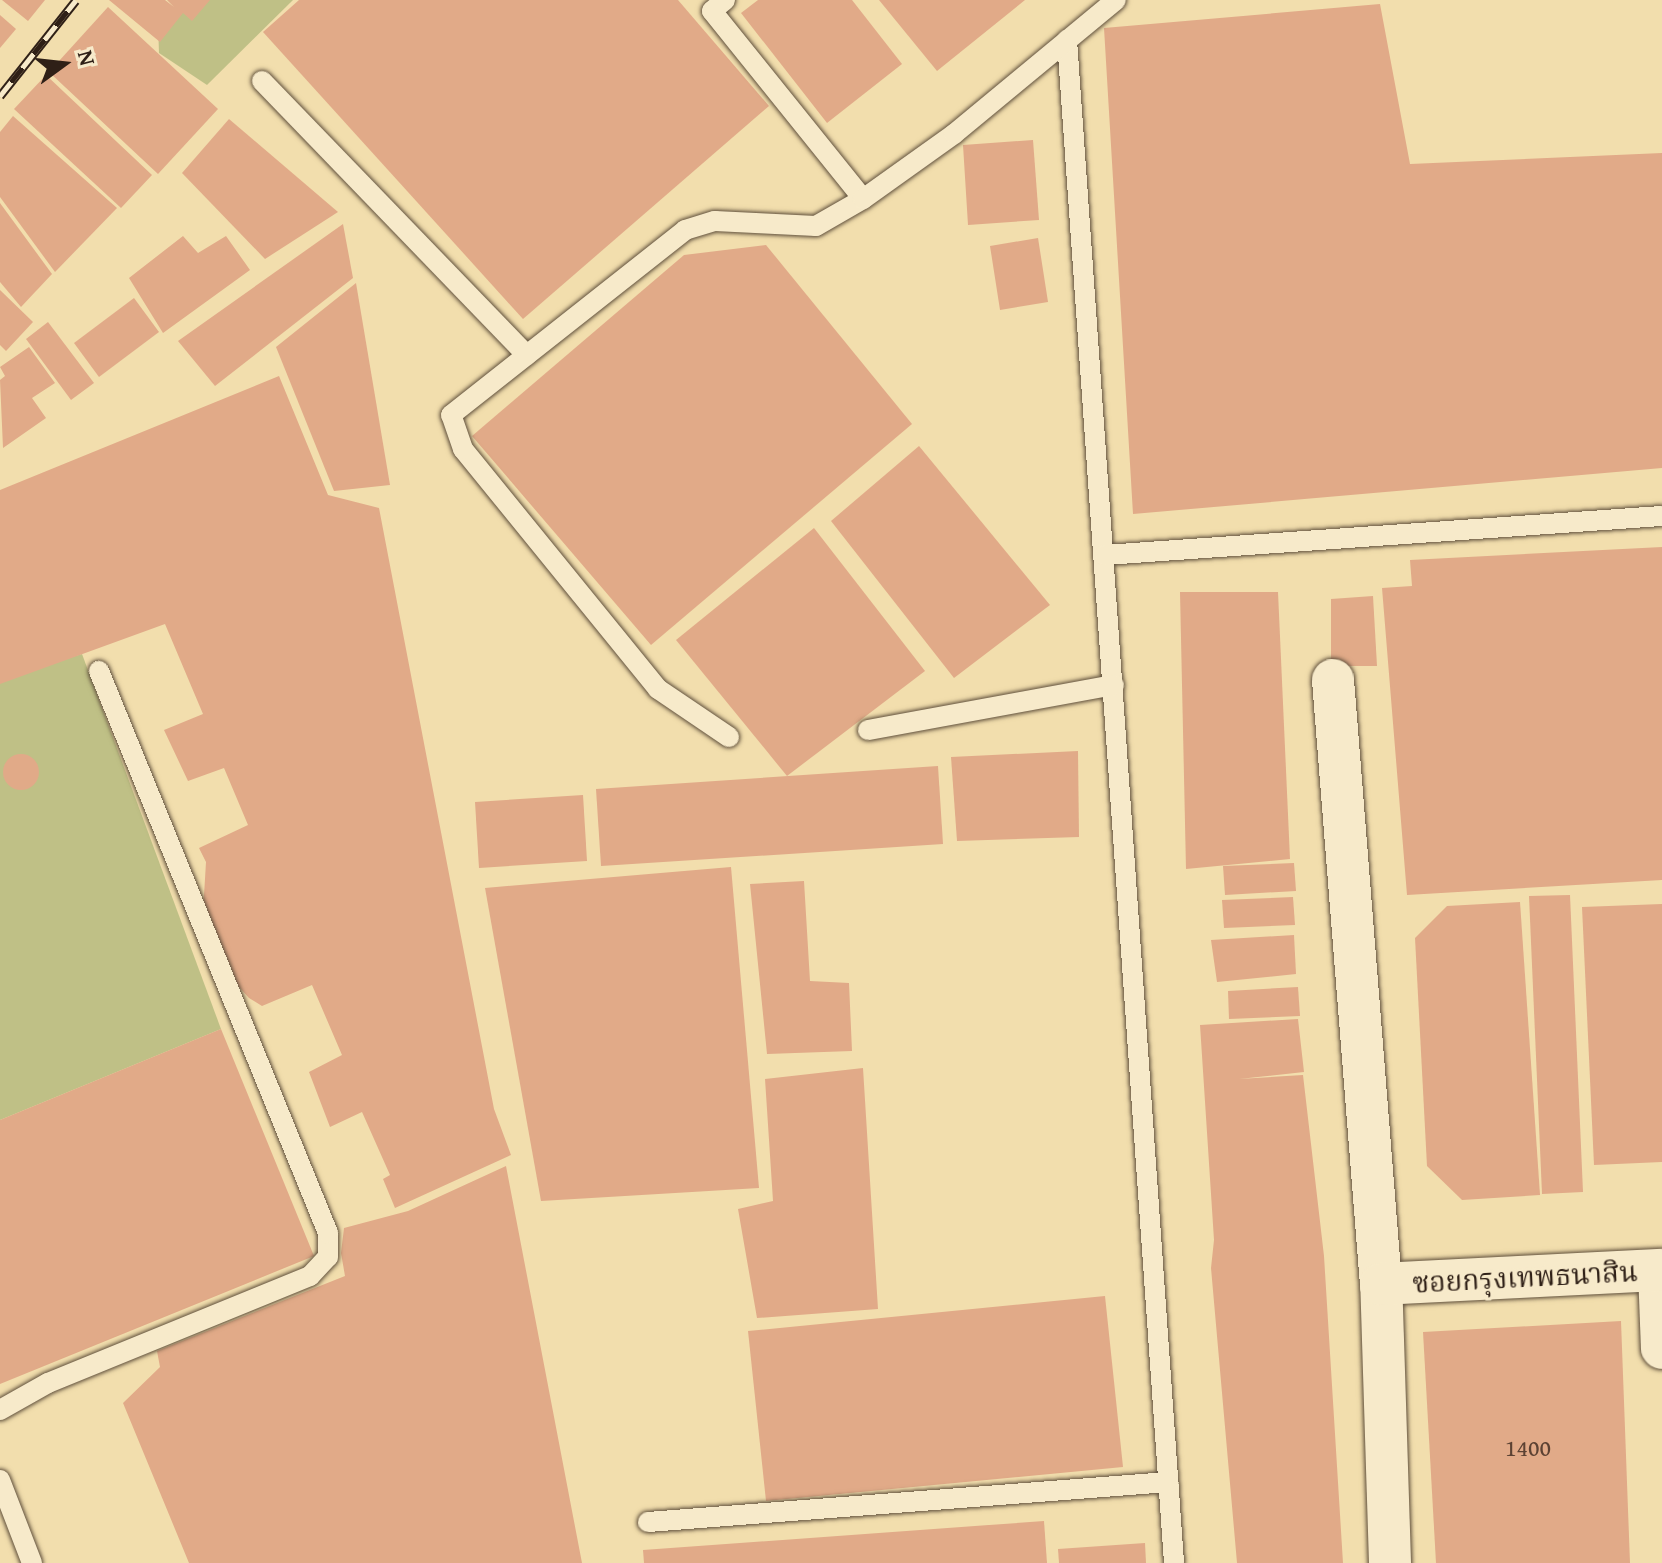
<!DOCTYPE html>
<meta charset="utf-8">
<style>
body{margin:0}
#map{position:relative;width:1662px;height:1563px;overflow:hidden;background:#f2dead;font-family:"Gentium Book Plus","Noto Serif Thai",serif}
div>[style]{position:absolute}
.green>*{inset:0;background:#bfc086}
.building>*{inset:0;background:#e1aa88}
.round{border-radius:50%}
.roads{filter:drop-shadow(0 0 2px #60503c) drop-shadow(0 0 2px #60503c)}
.lane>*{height:20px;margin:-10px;padding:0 10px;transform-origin:10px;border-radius:10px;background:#f7eaca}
.street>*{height:42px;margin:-21px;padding:0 21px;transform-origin:21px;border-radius:21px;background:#f7eaca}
.rail>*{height:9px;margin-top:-4.5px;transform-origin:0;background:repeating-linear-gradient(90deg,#f7eaca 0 18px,#2f2017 0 36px);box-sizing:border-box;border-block:2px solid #2f2017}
span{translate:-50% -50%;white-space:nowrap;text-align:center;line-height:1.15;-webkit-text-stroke:6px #f7eaca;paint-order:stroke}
.number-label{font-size:24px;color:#5c4233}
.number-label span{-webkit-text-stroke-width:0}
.street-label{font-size:28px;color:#2f2017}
.north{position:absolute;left:24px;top:24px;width:80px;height:80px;-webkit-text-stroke:6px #f7eaca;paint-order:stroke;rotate:75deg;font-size:22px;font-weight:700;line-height:32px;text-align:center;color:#2f2017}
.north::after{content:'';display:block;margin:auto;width:28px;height:36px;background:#2f2017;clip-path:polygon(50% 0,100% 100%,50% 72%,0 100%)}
</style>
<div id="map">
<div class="green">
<div style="clip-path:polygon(181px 0,293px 0,207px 85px,159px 53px,158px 22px)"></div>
<div style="clip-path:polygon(82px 654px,221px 1029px,0 1120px,0 678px)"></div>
</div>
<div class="building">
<div style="clip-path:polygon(2px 0,45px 0,28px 21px)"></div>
<div style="clip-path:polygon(109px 0,165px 0,174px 7px,167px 0,210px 0,192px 21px,183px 13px,160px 42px)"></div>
<div style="clip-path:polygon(299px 0,678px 0,769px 106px,523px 319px,263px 32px)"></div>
<div style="clip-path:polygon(758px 0,852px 0,902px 64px,827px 123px,741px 13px)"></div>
<div style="clip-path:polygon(879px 0,1025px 0,937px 71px)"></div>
<div style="clip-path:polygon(1380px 4px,1410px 164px,1662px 153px,1662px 468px,1133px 514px,1104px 28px)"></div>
<div style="clip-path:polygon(108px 7px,218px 109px,158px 174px,49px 72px)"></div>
<div style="clip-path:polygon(0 15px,16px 29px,0 48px)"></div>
<div style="clip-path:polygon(46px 75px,152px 175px,121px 208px,14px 109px)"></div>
<div style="clip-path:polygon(13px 116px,117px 208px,55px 272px,0 197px,0 132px)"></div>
<div style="clip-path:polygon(229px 119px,338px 212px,265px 259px,182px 173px)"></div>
<div style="clip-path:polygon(1033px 140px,1039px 220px,968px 225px,963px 145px)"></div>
<div style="clip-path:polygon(0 203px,52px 274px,21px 307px,0 282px)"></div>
<div style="clip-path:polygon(343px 224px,353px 278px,215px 386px,178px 341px)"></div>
<div style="clip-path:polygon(183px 236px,198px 253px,226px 236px,250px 270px,163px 333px,129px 278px)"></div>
<div style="clip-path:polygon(1038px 238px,1048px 302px,1000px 310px,990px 246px)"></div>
<div style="clip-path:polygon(766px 245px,912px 424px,651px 645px,472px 436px,684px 255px)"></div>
<div style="clip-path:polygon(356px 283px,390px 485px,334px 491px,276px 347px)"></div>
<div style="clip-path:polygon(0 290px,33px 322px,6px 351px,0 345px)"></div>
<div style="clip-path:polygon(134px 298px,159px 332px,99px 377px,74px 343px)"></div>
<div style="clip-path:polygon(48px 322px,94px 383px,71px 400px,26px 339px)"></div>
<div style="clip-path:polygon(29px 347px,55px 383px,32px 398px,46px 418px,3px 448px,0 380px,5px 376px,0 367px)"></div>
<div style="clip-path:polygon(279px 376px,328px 495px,379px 508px,494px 1109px,511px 1155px,395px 1208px,383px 1179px,390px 1175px,362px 1112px,330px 1127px,309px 1072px,342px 1055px,312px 985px,262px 1006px,249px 998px,229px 976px,203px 912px,206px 862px,199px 848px,248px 825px,224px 768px,188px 781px,164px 730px,203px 714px,165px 624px,0 684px,0 490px)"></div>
<div style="clip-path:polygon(919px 446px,1050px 605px,954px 678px,831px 521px)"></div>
<div style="clip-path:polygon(814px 528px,925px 671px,787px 776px,676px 640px)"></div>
<div style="clip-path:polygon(1662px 547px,1662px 880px,1407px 895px,1382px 588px,1412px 586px,1410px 560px)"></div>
<div style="clip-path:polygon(1180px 592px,1278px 592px,1290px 859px,1186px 869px)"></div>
<div style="clip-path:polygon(1373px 596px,1377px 666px,1331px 666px,1331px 599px)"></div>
<div style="clip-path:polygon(1078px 751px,1079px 837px,957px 841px,951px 757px)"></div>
<div class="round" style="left:3px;top:754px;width:36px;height:36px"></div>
<div style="clip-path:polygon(938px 766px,943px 844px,601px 866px,596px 789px)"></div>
<div style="clip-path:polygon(583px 795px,587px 861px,479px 868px,475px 802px)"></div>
<div style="clip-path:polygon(1294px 863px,1296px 891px,1225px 895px,1223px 866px)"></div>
<div style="clip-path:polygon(731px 867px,759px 1188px,541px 1201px,485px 888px)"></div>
<div style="clip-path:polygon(804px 881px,810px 981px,849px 983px,852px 1051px,767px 1054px,750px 884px)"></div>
<div style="clip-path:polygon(1570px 895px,1583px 1192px,1542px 1194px,1529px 896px)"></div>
<div style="clip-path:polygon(1293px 897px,1295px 925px,1224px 928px,1222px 900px)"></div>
<div style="clip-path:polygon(1520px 902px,1540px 1195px,1462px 1200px,1427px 1166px,1415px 938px,1447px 906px)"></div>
<div style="clip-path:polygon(1662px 904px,1662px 1162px,1594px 1165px,1582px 907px)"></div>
<div style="clip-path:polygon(1294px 935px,1296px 974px,1217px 982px,1211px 940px)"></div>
<div style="clip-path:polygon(1298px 987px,1300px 1016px,1229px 1019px,1228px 991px)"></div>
<div style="clip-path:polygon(1298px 1019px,1304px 1072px,1239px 1079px,1303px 1075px,1324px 1256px,1343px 1563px,1237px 1563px,1211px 1268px,1214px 1240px,1200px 1025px)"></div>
<div style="clip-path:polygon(221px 1029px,314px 1256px,0 1384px,0 1120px)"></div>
<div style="clip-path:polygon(863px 1068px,878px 1309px,757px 1318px,738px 1209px,773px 1201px,765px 1079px)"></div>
<div style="clip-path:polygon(506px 1166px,582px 1563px,189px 1563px,123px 1403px,160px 1367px,157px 1351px,345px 1276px,341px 1253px,344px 1228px,408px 1211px)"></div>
<div style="clip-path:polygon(1105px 1296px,1123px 1467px,766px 1501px,748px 1331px)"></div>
<div style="clip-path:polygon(1621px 1321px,1630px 1563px,1436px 1563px,1423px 1332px)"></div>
<div style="clip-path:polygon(1044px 1521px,1047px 1563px,644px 1563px,643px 1550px)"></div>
<div style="clip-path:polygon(1145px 1543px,1146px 1563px,1059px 1563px,1058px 1549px)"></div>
</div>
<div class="roads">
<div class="lane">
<div style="left:725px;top:0;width:17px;rotate:140deg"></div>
<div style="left:712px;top:11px;width:241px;rotate:51.2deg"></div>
<div style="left:1067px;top:40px;width:1527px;rotate:85.98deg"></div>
<div style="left:262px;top:81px;width:381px;rotate:46deg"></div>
<div style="left:1105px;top:555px;width:558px;rotate:-4.01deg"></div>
<div style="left:868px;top:730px;width:250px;rotate:-10.4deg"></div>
<div style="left:729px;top:737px;width:86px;rotate:-145.9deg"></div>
<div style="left:658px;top:689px;width:309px;rotate:-129.1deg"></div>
<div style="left:463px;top:449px;width:36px;rotate:-109deg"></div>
<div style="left:451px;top:415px;width:298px;rotate:-38.3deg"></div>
<div style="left:685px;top:230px;width:31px;rotate:-17deg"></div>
<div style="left:715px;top:221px;width:101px;rotate:2.8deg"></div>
<div style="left:816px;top:226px;width:54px;rotate:-29.9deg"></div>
<div style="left:863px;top:199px;width:112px;rotate:-35.5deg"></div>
<div style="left:954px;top:134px;width:210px;rotate:-39.6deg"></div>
<div style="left:0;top:1410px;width:55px;rotate:-29.4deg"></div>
<div style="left:48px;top:1383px;width:283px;rotate:-22.2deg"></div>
<div style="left:310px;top:1276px;width:26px;rotate:-47deg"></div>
<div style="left:328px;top:1257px;width:24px;rotate:-90deg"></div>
<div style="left:328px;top:1233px;width:607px;rotate:-112.17deg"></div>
<div style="left:0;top:1480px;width:89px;rotate:68.9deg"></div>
<div style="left:648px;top:1522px;width:522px;rotate:-4.4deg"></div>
</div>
<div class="street">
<div style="left:1333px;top:680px;width:606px;rotate:85.46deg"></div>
<div style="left:1659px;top:1271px;width:77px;rotate:87.8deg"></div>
<div style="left:1390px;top:1563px;width:279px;rotate:-91.8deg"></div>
<div style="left:1381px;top:1284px;width:281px;rotate:-2.9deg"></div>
</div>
</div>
<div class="rail">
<div style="left:0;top:96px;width:122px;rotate:-51.6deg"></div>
</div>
<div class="number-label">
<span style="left:1528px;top:1448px">1400</span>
</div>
<div class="street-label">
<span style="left:1525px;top:1277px;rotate:-3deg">ซอยกรุงเทพธนาสิน</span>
</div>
<div class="north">N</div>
</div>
